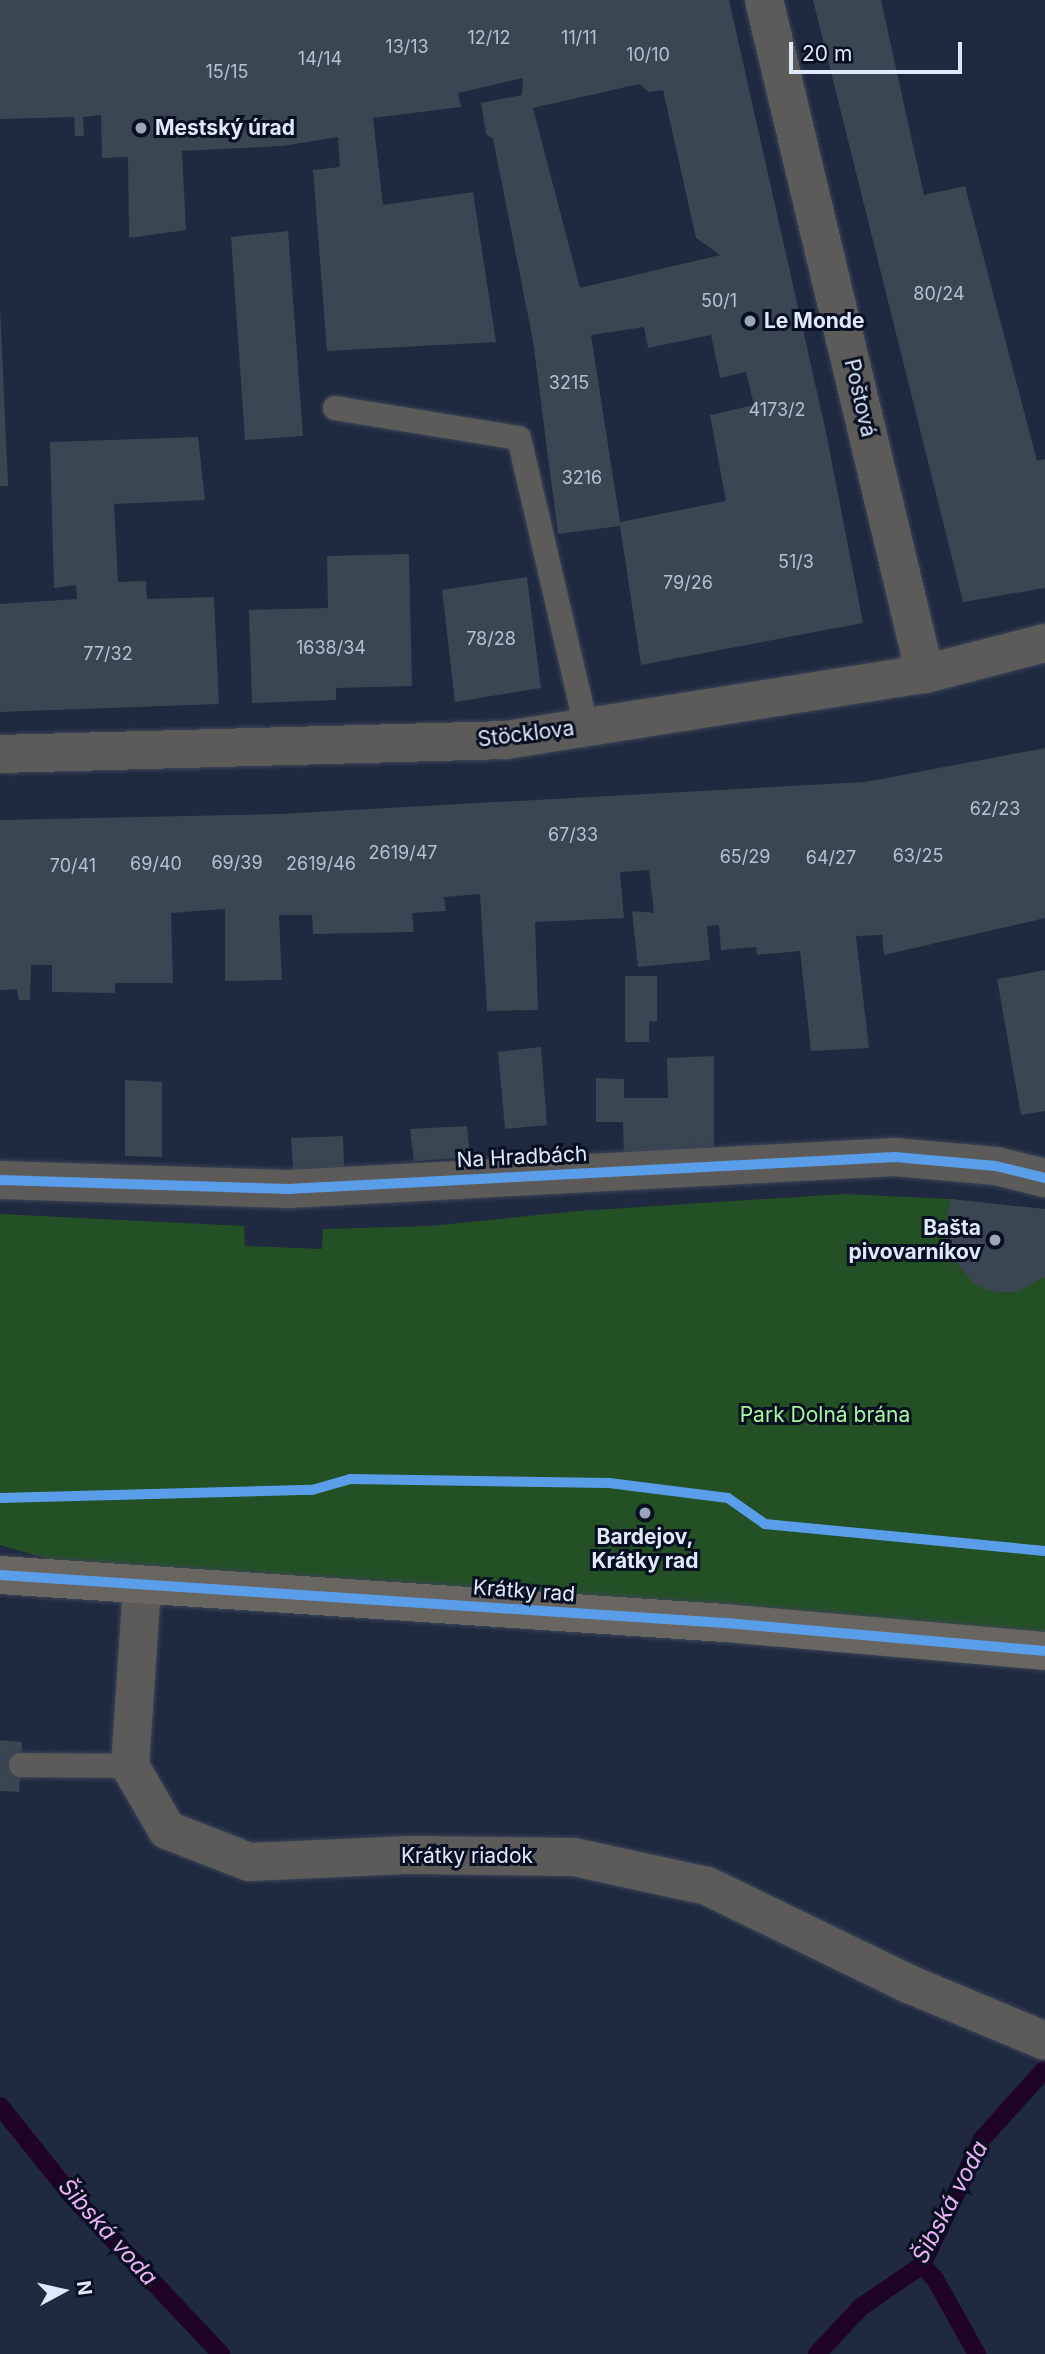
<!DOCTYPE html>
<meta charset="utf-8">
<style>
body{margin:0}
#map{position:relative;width:1045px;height:2354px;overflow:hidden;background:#1f293f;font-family:Inter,sans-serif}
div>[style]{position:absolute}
.green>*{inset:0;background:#235125}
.stream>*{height:18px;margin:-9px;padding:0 9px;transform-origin:9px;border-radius:9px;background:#1f0427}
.building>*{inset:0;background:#3a4651}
.roads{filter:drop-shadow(0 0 2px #3c4557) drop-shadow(0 0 2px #3c4557)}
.lane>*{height:24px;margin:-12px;padding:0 12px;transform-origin:12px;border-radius:12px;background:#5d5b5a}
.street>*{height:38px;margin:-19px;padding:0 19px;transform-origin:19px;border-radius:19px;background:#5d5b5a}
.primary>*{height:38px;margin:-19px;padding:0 19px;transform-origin:19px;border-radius:19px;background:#696560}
.cycleway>*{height:10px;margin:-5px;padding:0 5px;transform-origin:5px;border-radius:5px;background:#5a9eea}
.dots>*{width:19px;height:19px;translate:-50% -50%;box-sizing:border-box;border:4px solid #070f20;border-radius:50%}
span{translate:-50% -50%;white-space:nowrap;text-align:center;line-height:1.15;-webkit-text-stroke:6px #070f20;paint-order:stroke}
.number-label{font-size:18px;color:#b5c0d3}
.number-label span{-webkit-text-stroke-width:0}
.poi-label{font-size:21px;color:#dee9fe;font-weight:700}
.left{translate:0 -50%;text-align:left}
.right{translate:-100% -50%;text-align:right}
.street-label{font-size:21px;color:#dee9fe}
.park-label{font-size:21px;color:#a6f89f}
.water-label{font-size:23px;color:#efb1f6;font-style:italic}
.north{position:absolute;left:28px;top:2256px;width:70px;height:70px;-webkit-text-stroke:5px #070f20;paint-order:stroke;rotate:82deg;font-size:19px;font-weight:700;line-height:28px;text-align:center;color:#dee9fe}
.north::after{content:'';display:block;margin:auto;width:24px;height:32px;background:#dee9fe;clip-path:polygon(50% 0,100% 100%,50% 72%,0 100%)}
.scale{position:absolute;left:789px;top:42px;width:173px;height:32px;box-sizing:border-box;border:4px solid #dee9fe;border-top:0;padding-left:9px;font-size:21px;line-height:24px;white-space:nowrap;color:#dee9fe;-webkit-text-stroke:5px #070f20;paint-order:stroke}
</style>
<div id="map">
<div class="green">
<div style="clip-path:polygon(844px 1194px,951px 1199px,1045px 1211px,1045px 1652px,142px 1586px,0 1545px,0 1214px,244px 1226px,245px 1246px,322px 1249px,323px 1229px,430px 1226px,578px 1211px)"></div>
</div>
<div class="stream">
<div style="left:0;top:2106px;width:117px;rotate:51.3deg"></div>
<div style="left:73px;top:2197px;width:216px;rotate:46.7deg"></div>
<div style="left:922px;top:2265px;width:19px;rotate:47deg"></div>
<div style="left:935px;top:2279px;width:86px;rotate:60.8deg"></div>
<div style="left:817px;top:2354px;width:64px;rotate:-46.9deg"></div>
<div style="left:861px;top:2307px;width:74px;rotate:-34.5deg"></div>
<div style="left:922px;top:2265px;width:140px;rotate:-64.5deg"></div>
<div style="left:982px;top:2139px;width:94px;rotate:-48deg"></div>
</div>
<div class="building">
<div style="clip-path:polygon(evenodd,0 0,729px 0,826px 432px,863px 623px,641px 665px,620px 526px,558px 534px,533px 341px,493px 139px,486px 134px,481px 103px,522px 95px,523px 78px,458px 93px,461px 107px,373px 118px,383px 205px,473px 192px,496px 342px,327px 351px,313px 170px,340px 167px,338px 137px,282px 146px,182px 151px,186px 230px,129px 238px,128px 157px,102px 158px,101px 115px,83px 117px,84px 136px,75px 136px,74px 117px,0 119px,0 0,639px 84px,649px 92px,663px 90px,696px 238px,720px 255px,580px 288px,533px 108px,639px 84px,0 0,644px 327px,648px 348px,711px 335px,720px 378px,746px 372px,754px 405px,710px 415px,726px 501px,620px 522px,591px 335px,644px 327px)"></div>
<div style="clip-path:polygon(813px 0,881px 0,924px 195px,965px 186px,1037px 461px,1045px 459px,1045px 588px,963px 602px)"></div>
<div style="clip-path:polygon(288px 231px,303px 436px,245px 440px,231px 237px)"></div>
<div style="clip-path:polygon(0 305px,8px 486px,0 486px)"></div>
<div style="clip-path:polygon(198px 437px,205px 500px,114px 504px,118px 582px,146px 581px,147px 599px,214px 597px,219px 704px,0 712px,0 604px,77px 599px,76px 585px,54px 588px,50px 442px)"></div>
<div style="clip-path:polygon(409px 554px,412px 686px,336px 688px,336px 700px,252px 703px,249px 610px,328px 608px,327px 556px)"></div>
<div style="clip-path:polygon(527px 577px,541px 688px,455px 702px,442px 590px)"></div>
<div style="clip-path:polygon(1045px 748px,1045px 918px,884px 955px,882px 935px,856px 936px,869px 1048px,811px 1051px,800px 951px,757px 955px,756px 947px,721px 950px,719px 925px,707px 926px,710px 960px,638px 967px,632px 911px,654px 913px,649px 870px,620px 872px,624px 918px,535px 922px,538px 1010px,487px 1011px,480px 894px,444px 897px,446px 911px,412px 913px,414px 932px,313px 934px,312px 915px,279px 915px,282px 980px,225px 981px,225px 909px,171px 913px,173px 983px,115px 983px,115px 993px,52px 992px,52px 965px,31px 965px,30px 1000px,19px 1000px,17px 989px,0 990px,0 820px,278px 814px,865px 782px)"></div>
<div style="clip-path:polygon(1045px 970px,1045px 1111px,1021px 1115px,997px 979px)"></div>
<div style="clip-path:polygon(625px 976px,657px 976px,657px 1022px,649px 1021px,649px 1042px,625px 1042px)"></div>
<div style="clip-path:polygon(541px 1047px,547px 1125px,505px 1129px,498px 1052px)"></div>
<div style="clip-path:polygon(714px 1056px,714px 1157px,624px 1160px,623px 1122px,596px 1122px,596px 1078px,624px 1079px,624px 1098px,668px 1098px,667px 1058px)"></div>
<div style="clip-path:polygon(125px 1080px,162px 1082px,162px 1157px,125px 1156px)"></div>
<div style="clip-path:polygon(467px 1126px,470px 1157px,414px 1161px,410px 1129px)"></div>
<div style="clip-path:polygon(343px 1136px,344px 1167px,293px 1170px,291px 1138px)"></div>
<div style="clip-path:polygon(951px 1199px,1045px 1209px,1045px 1277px,1016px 1292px,994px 1292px,975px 1285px,948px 1253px,944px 1227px)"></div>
<div style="clip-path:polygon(0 1740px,22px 1742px,19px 1792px,0 1791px)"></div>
</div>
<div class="roads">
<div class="lane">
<div style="left:335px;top:408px;width:186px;rotate:9.3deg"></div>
<div style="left:519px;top:438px;width:297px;rotate:76.9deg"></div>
<div style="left:21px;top:1765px;width:109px;rotate:0.5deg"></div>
</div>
<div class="street">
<div style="left:764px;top:0;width:693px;rotate:76.57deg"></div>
<div style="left:0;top:754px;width:506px;rotate:-1.58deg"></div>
<div style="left:506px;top:740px;width:424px;rotate:-9deg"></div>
<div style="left:925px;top:674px;width:124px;rotate:-14.5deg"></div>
<div style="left:0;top:1180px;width:288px;rotate:1.8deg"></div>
<div style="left:288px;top:1189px;width:608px;rotate:-3.02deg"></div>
<div style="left:895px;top:1157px;width:101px;rotate:5.1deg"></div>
<div style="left:996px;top:1166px;width:50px;rotate:13.8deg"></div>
<div style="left:142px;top:1586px;width:180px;rotate:93.8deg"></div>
<div style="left:130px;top:1766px;width:74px;rotate:60deg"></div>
<div style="left:167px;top:1830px;width:88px;rotate:21.3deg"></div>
<div style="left:249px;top:1862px;width:163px;rotate:-2.5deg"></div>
<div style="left:412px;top:1855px;width:162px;rotate:0.7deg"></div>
<div style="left:574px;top:1857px;width:136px;rotate:12.3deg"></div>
<div style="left:707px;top:1886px;width:225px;rotate:25.9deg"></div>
<div style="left:909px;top:1984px;width:147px;rotate:22.7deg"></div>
</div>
<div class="primary">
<div style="left:0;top:1575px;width:727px;rotate:3.79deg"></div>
<div style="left:725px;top:1623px;width:321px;rotate:5deg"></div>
</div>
</div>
<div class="cycleway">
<div style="left:0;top:1180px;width:288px;rotate:1.8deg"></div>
<div style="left:288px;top:1189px;width:608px;rotate:-3.02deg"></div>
<div style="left:895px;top:1157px;width:101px;rotate:5.1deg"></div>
<div style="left:996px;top:1166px;width:50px;rotate:13.8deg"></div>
<div style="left:0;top:1498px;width:312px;rotate:-1.5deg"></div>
<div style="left:312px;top:1490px;width:40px;rotate:-16deg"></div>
<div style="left:350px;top:1479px;width:259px;rotate:0.9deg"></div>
<div style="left:609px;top:1483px;width:120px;rotate:7.2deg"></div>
<div style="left:728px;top:1498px;width:45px;rotate:35.1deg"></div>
<div style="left:765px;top:1524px;width:281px;rotate:5.5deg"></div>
<div style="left:0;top:1575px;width:727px;rotate:3.79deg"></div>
<div style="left:725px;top:1623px;width:321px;rotate:5deg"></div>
</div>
<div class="dots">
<div style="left:141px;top:128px;background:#9ba6bb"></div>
<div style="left:750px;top:321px;background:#9ba6bb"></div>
<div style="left:995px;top:1240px;background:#9ba6bb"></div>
<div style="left:645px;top:1513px;background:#9ba6bb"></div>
</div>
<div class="number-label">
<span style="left:489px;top:38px">12/12</span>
<span style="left:579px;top:38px">11/11</span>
<span style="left:407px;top:47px">13/13</span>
<span style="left:648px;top:55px">10/10</span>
<span style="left:320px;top:59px">14/14</span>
<span style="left:227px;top:72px">15/15</span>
<span style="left:939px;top:294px">80/24</span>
<span style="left:719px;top:301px">50/1</span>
<span style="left:569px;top:383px">3215</span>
<span style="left:777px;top:410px">4173/2</span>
<span style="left:582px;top:478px">3216</span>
<span style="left:796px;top:562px">51/3</span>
<span style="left:688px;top:583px">79/26</span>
<span style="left:491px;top:639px">78/28</span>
<span style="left:331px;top:648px">1638/34</span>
<span style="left:108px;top:654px">77/32</span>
<span style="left:995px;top:809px">62/23</span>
<span style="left:573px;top:835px">67/33</span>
<span style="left:403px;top:853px">2619/47</span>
<span style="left:918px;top:856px">63/25</span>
<span style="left:745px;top:857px">65/29</span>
<span style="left:831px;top:858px">64/27</span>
<span style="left:237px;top:863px">69/39</span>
<span style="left:156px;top:864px">69/40</span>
<span style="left:321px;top:864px">2619/46</span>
<span style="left:73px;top:866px">70/41</span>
</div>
<div class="poi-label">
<span class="left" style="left:155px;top:128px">Mestský úrad</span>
<span class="left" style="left:764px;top:321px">Le Monde</span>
<span class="right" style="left:981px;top:1240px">Bašta<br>pivovarníkov</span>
<span style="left:645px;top:1549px">Bardejov,<br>Krátky rad</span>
</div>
<div class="street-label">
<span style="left:860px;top:398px;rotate:77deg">Poštová</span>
<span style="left:526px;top:734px;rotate:-7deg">Stöcklova</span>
<span style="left:522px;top:1157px;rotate:-3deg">Na Hradbách</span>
<span style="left:524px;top:1591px;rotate:4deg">Krátky rad</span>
<span style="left:467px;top:1856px">Krátky riadok</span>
</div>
<div class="park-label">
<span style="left:825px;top:1415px">Park Dolná brána</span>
</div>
<div class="water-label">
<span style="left:950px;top:2202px;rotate:-62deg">Šibská voda</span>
<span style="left:108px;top:2232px;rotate:48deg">Šibská voda</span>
</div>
<div class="north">N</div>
<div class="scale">20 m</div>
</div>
